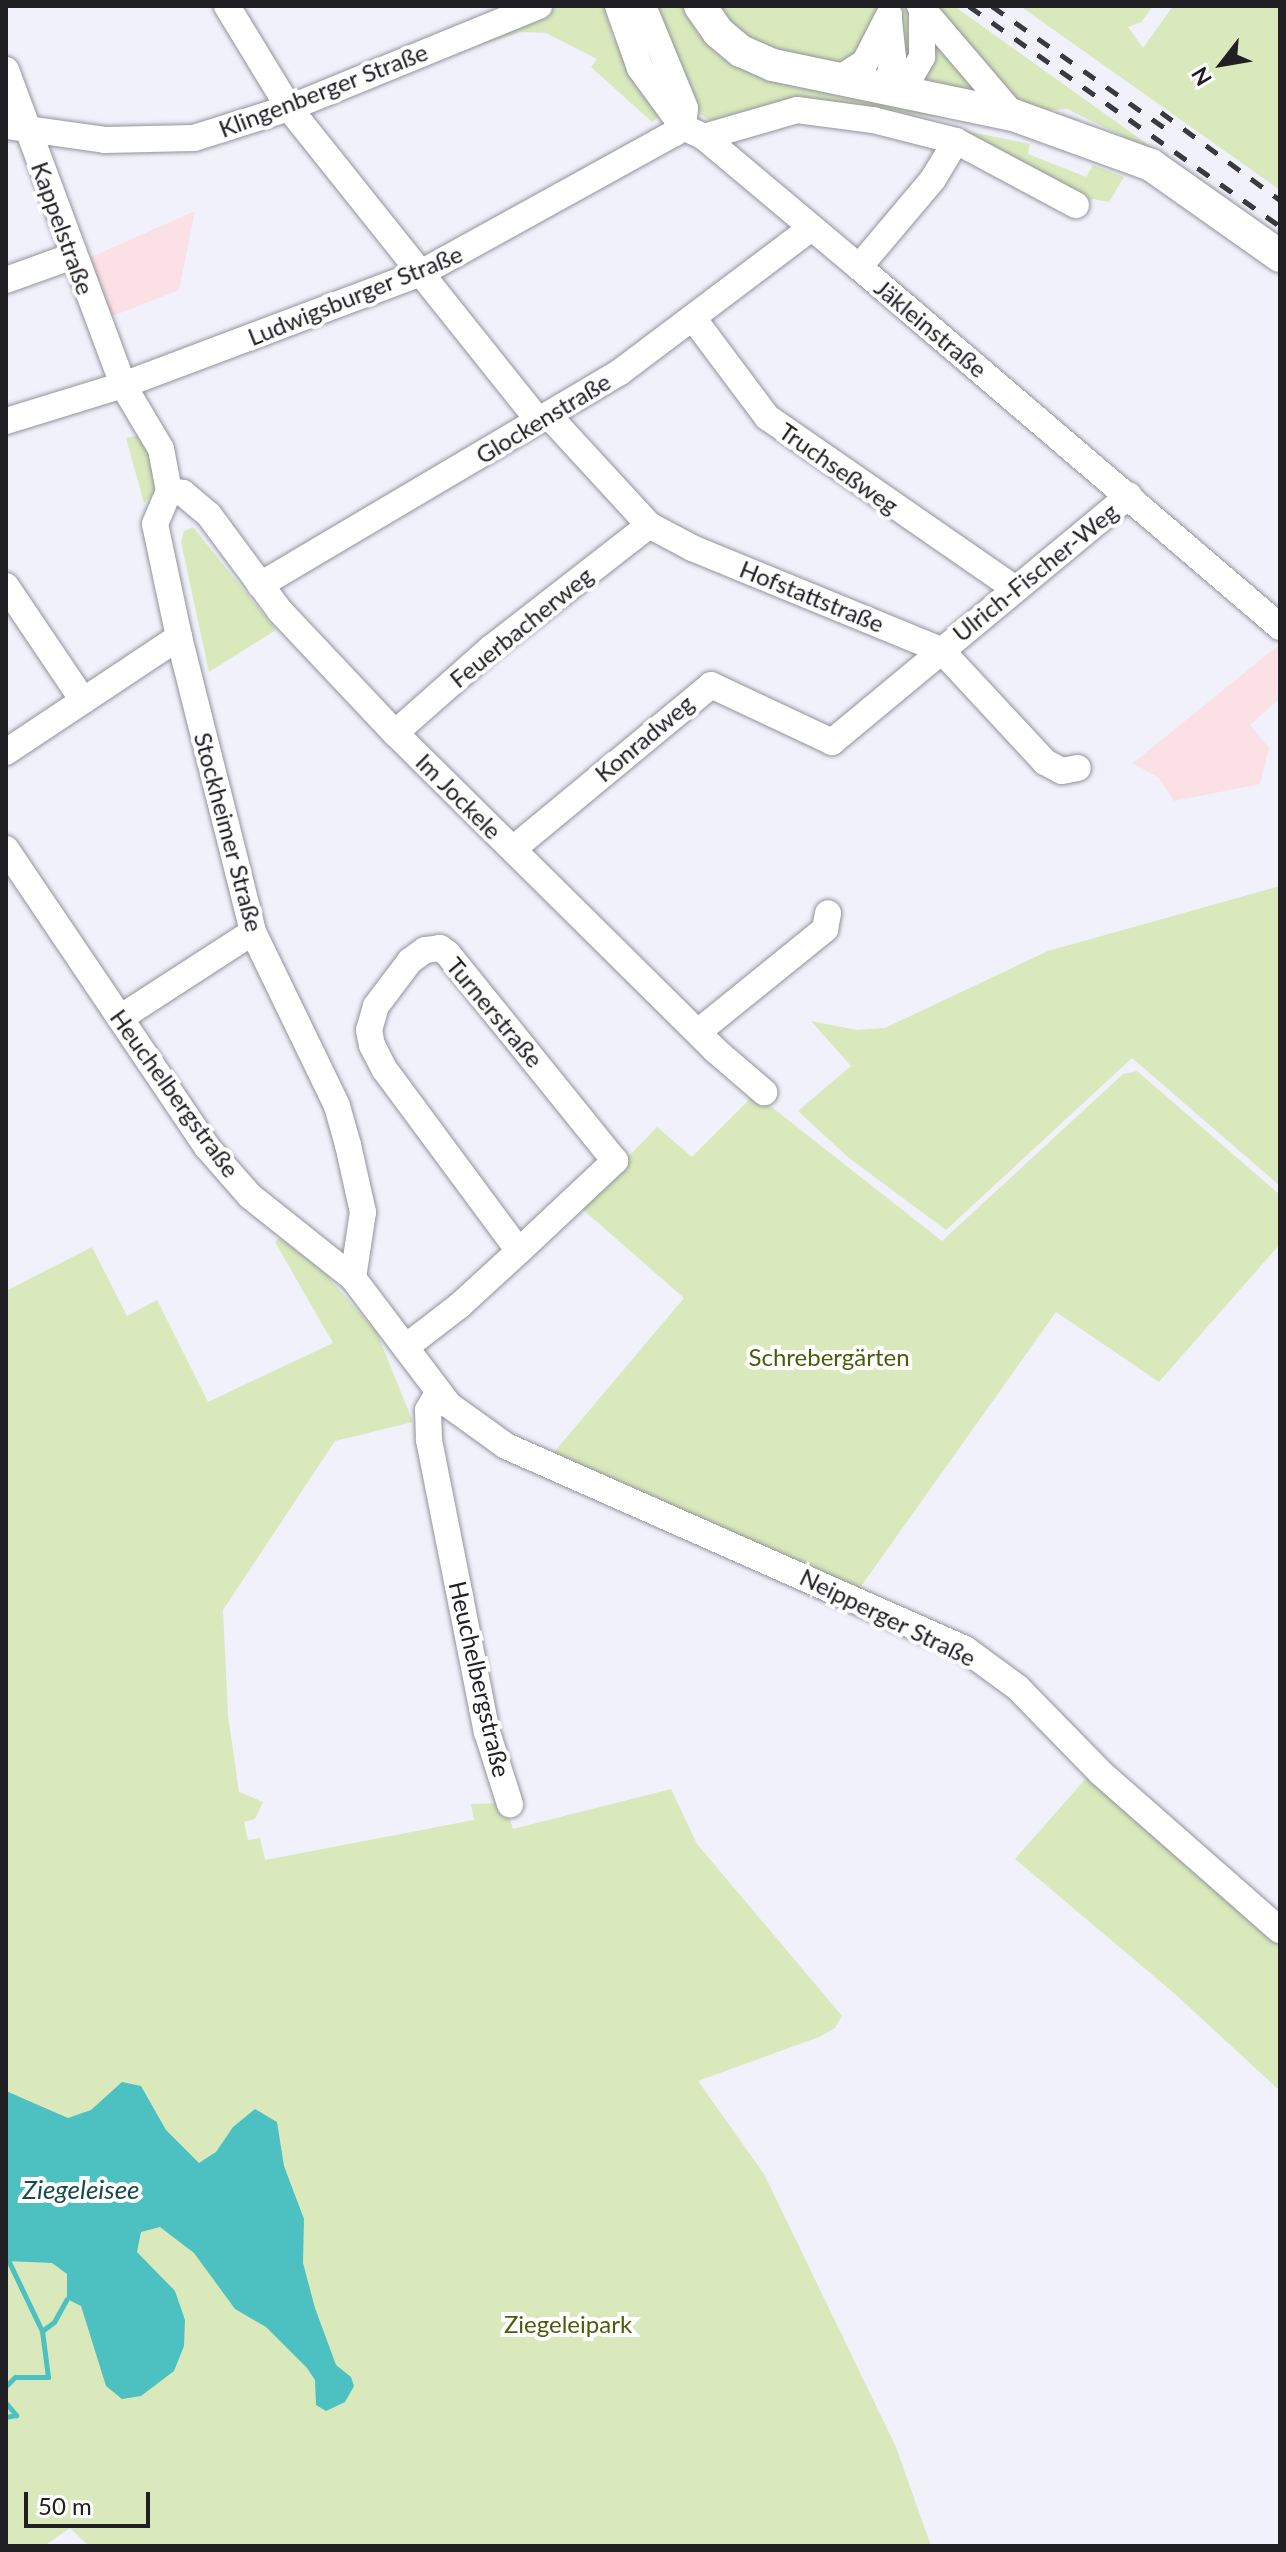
<!DOCTYPE html>
<meta charset="utf-8">
<style>
body{margin:0}
#map{position:relative;width:1286px;height:2552px;overflow:hidden;background:#f0f1fb;font-family:Lato,sans-serif}
div>[style]{position:absolute}
.education>*{inset:0;background:#fbe0e6}
.green>*{inset:0;background:#d9e9bb}
.water>*{inset:0;background:#4dc0c1}
.stream>*{height:5px;margin:-2.5px;padding:0 2.5px;transform-origin:2.5px;border-radius:2.5px;background:#4dc0c1}
.roads{filter:drop-shadow(0 0 2px #92939b) drop-shadow(0 0 2px #92939b)}
.minor>*{height:26px;margin:-13px;padding:0 13px;transform-origin:13px;border-radius:13px;background:#fff}
.major>*{height:32px;margin:-16px;padding:0 16px;transform-origin:16px;border-radius:16px;background:#fff}
.rail>*{height:5px;margin-top:-2.5px;transform-origin:0;background:repeating-linear-gradient(90deg,#3a3a3e 0 14px,transparent 0 28px)}
span{translate:-50% -50%;white-space:nowrap;text-align:center;line-height:1.15;-webkit-text-stroke:8px #fff;paint-order:stroke}
.street-label{font-size:24px;color:#202024}
.park-label{font-size:24px;color:#495e0a}
.water-label{font-size:26px;color:#184a4b;font-style:italic}
.frame{position:absolute;inset:0;border:8px solid #202024;pointer-events:none}
.north{position:absolute;left:1182px;top:24px;width:80px;height:80px;-webkit-text-stroke:6px #fff;paint-order:stroke;rotate:239deg;font-size:22px;font-weight:700;line-height:32px;text-align:center;color:#202024}
.north::after{content:'';display:block;margin:auto;width:28px;height:36px;background:#202024;clip-path:polygon(50% 0,100% 100%,50% 72%,0 100%)}
.scale{position:absolute;left:24px;top:2492px;width:126px;height:36px;box-sizing:border-box;border:4px solid #202024;border-top:0;padding-left:10px;font-size:24px;line-height:28px;white-space:nowrap;color:#202024;-webkit-text-stroke:6px #fff;paint-order:stroke}
</style>
<div id="map">
<div class="education">
<div style="clip-path:polygon(195px 211px,179px 290px,110px 317px,89px 258px)"></div>
<div style="clip-path:polygon(1280px 644px,1280px 698px,1250px 725px,1269px 748px,1260px 784px,1174px 801px,1159px 778px,1133px 763px)"></div>
</div>
<div class="green">
<div style="clip-path:polygon(558px 6px,604px 6px,613px 39px,666px 111px,652px 122px,591px 67px,597px 59px,546px 33px,521px 32px,455px 53px,515px 20px,537px 22px)"></div>
<div style="clip-path:polygon(649px 6px,954px 6px,1280px 239px,1165px 157px,1067px 109px,936px 117px,795px 98px,710px 121px,689px 105px)"></div>
<div style="clip-path:polygon(1020px 6px,1153px 6px,1141px 22px,1128px 27px,1143px 48px,1173px 6px,1280px 6px,1280px 190px)"></div>
<div style="clip-path:polygon(880px 113px,1030px 144px,1028px 154px,1086px 177px,1093px 165px,1124px 177px,1109px 202px,1093px 199px,1084px 204px)"></div>
<div style="clip-path:polygon(146px 434px,156px 491px,144px 503px,126px 438px)"></div>
<div style="clip-path:polygon(193px 527px,276px 630px,209px 672px,181px 542px,184px 531px)"></div>
<div style="clip-path:polygon(1280px 886px,1280px 1186px,1132px 1058px,946px 1230px,849px 1158px,798px 1111px,851px 1066px,811px 1021px,857px 1030px,885px 1028px,1048px 951px)"></div>
<div style="clip-path:polygon(1137px 1071px,1280px 1195px,1280px 1244px,1159px 1382px,1056px 1312px,857px 1592px,550px 1457px,684px 1298px,580px 1207px,657px 1127px,692px 1157px,755px 1094px,942px 1241px,1123px 1074px)"></div>
<div style="clip-path:polygon(279px 1238px,321px 1269px,377px 1333px,413px 1422px,335px 1441px,223px 1610px,228px 1715px,239px 1792px,263px 1802px,255px 1819px,244px 1822px,248px 1840px,260px 1838px,265px 1860px,474px 1820px,471px 1804px,505px 1803px,513px 1829px,671px 1789px,697px 1844px,842px 2016px,835px 2028px,819px 2037px,698px 2081px,764px 2174px,896px 2447px,931px 2546px,89px 2546px,70px 2528px,44px 2546px,6px 2546px,6px 1291px,92px 1247px,127px 1316px,157px 1300px,208px 1402px,333px 1343px,275px 1242px)"></div>
<div style="clip-path:polygon(1089px 1775px,1280px 1942px,1280px 2091px,1175px 1994px,1015px 1859px)"></div>
</div>
<div class="water">
<div style="clip-path:polygon(122px 2082px,141px 2086px,166px 2130px,199px 2163px,216px 2152px,233px 2127px,255px 2109px,277px 2122px,284px 2166px,304px 2219px,303px 2263px,315px 2308px,336px 2365px,351px 2377px,354px 2386px,345px 2402px,326px 2411px,316px 2405px,315px 2380px,307px 2368px,266px 2327px,235px 2309px,194px 2253px,160px 2227px,141px 2232px,137px 2252px,175px 2291px,185px 2320px,184px 2346px,174px 2371px,141px 2396px,122px 2399px,106px 2386px,81px 2306px,67px 2299px,67px 2274px,52px 2263px,6px 2261px,6px 2091px,68px 2118px,91px 2110px)"></div>
</div>
<div class="stream">
<div style="left:8px;top:2260px;width:79px;rotate:64.4deg"></div>
<div style="left:6px;top:2386px;width:13px;rotate:-45deg"></div>
<div style="left:15px;top:2377px;width:33px"></div>
<div style="left:48px;top:2377px;width:46px;rotate:-97.4deg"></div>
<div style="left:42px;top:2331px;width:15px;rotate:-37deg"></div>
<div style="left:54px;top:2322px;width:26px;rotate:-61deg"></div>
<div style="left:6px;top:2403px;width:16px;rotate:50deg"></div>
<div style="left:16px;top:2415px;width:10px;rotate:169deg"></div>
</div>
<div class="roads">
<div class="minor">
<div style="left:227px;top:6px;width:119px;rotate:58.7deg"></div>
<div style="left:289px;top:108px;width:399px;rotate:51.4deg"></div>
<div style="left:618px;top:6px;width:66px;rotate:70.5deg"></div>
<div style="left:640px;top:68px;width:73px;rotate:53.9deg"></div>
<div style="left:683px;top:127px;width:23px;rotate:25deg"></div>
<div style="left:704px;top:137px;width:202px;rotate:40deg"></div>
<div style="left:859px;top:267px;width:554px;rotate:40.53deg"></div>
<div style="left:920px;top:6px;width:143px;rotate:49.5deg"></div>
<div style="left:6px;top:70px;width:336px;rotate:69.6deg"></div>
<div style="left:123px;top:385px;width:74px;rotate:59.3deg"></div>
<div style="left:161px;top:449px;width:43px;rotate:79.2deg"></div>
<div style="left:169px;top:491px;width:36px;rotate:113deg"></div>
<div style="left:155px;top:524px;width:116px;rotate:78deg"></div>
<div style="left:179px;top:637px;width:304px;rotate:75.9deg"></div>
<div style="left:253px;top:932px;width:193px;rotate:64.2deg"></div>
<div style="left:337px;top:1106px;width:41px;rotate:74.2deg"></div>
<div style="left:348px;top:1145px;width:69px;rotate:77.4deg"></div>
<div style="left:363px;top:1212px;width:67px;rotate:98.6deg"></div>
<div style="left:836px;top:81px;width:35px;rotate:-33deg"></div>
<div style="left:865px;top:62px;width:53px;rotate:-62.9deg"></div>
<div style="left:887px;top:91px;width:34px;rotate:-80deg"></div>
<div style="left:893px;top:58px;width:38px;rotate:-96deg"></div>
<div style="left:901px;top:94px;width:43px;rotate:-60.4deg"></div>
<div style="left:922px;top:57px;width:48px;rotate:-90deg"></div>
<div style="left:6px;top:126px;width:100px;rotate:8deg"></div>
<div style="left:105px;top:140px;width:89px;rotate:-1.3deg"></div>
<div style="left:194px;top:138px;width:100px;rotate:-17.5deg"></div>
<div style="left:289px;top:108px;width:270px;rotate:-22.2deg"></div>
<div style="left:704px;top:137px;width:97px;rotate:-16.2deg"></div>
<div style="left:797px;top:110px;width:77px;rotate:7.5deg"></div>
<div style="left:873px;top:120px;width:86px;rotate:14.2deg"></div>
<div style="left:956px;top:141px;width:136px;rotate:28.1deg"></div>
<div style="left:859px;top:267px;width:115px;rotate:-49.9deg"></div>
<div style="left:933px;top:179px;width:44px;rotate:-58.8deg"></div>
<div style="left:6px;top:280px;width:71px;rotate:-19.7deg"></div>
<div style="left:693px;top:318px;width:124px;rotate:53.2deg"></div>
<div style="left:767px;top:417px;width:300px;rotate:34.7deg"></div>
<div style="left:548px;top:415px;width:149px;rotate:47.4deg"></div>
<div style="left:649px;top:525px;width:49px;rotate:28.1deg"></div>
<div style="left:692px;top:548px;width:269px;rotate:22.3deg"></div>
<div style="left:941px;top:650px;width:153px;rotate:47.1deg"></div>
<div style="left:1045px;top:762px;width:19px;rotate:28deg"></div>
<div style="left:1062px;top:771px;width:16px;rotate:-11deg"></div>
<div style="left:6px;top:421px;width:122px;rotate:-17.1deg"></div>
<div style="left:123px;top:385px;width:318px;rotate:-20.6deg"></div>
<div style="left:421px;top:273px;width:290px;rotate:-28.9deg"></div>
<div style="left:675px;top:133px;width:10px;rotate:-37deg"></div>
<div style="left:683px;top:127px;width:19px;rotate:-84deg"></div>
<div style="left:685px;top:108px;width:110px;rotate:-112.4deg"></div>
<div style="left:169px;top:491px;width:14px;rotate:8deg"></div>
<div style="left:183px;top:493px;width:34px;rotate:40deg"></div>
<div style="left:209px;top:515px;width:119px;rotate:53.5deg"></div>
<div style="left:280px;top:611px;width:168px;rotate:46.7deg"></div>
<div style="left:395px;top:733px;width:450px;rotate:44.7deg"></div>
<div style="left:715px;top:1050px;width:65px;rotate:40.6deg"></div>
<div style="left:260px;top:585px;width:418px;rotate:-30.6deg"></div>
<div style="left:620px;top:372px;width:239px;rotate:-37deg"></div>
<div style="left:6px;top:586px;width:138px;rotate:56deg"></div>
<div style="left:395px;top:733px;width:127px;rotate:-41.5deg"></div>
<div style="left:490px;top:649px;width:202px;rotate:-37.9deg"></div>
<div style="left:6px;top:752px;width:208px;rotate:-33.6deg"></div>
<div style="left:6px;top:849px;width:359px;rotate:56deg"></div>
<div style="left:207px;top:1147px;width:65px;rotate:48.7deg"></div>
<div style="left:250px;top:1196px;width:132px;rotate:38.5deg"></div>
<div style="left:353px;top:1278px;width:159px;rotate:52.9deg"></div>
<div style="left:449px;top:1405px;width:70px;rotate:35.7deg"></div>
<div style="left:506px;top:1446px;width:502px;rotate:23.86deg"></div>
<div style="left:965px;top:1649px;width:66px;rotate:36.3deg"></div>
<div style="left:1018px;top:1688px;width:119px;rotate:45.7deg"></div>
<div style="left:1101px;top:1773px;width:238px;rotate:41.3deg"></div>
<div style="left:513px;top:849px;width:257px;rotate:-39.6deg"></div>
<div style="left:711px;top:685px;width:134px;rotate:25.2deg"></div>
<div style="left:832px;top:742px;width:386px;rotate:-39.7deg"></div>
<div style="left:120px;top:1018px;width:158px;rotate:-32.9deg"></div>
<div style="left:698px;top:1032px;width:164px;rotate:-39deg"></div>
<div style="left:825px;top:929px;width:16px;rotate:-79deg"></div>
<div style="left:407px;top:1346px;width:66px;rotate:-37.6deg"></div>
<div style="left:459px;top:1306px;width:81px;rotate:-42.5deg"></div>
<div style="left:519px;top:1251px;width:132px;rotate:-43.2deg"></div>
<div style="left:615px;top:1161px;width:266px;rotate:-128.9deg"></div>
<div style="left:448px;top:954px;width:10px;rotate:-143deg"></div>
<div style="left:440px;top:948px;width:15px;rotate:172deg"></div>
<div style="left:425px;top:950px;width:19px;rotate:144deg"></div>
<div style="left:410px;top:961px;width:56px;rotate:127.1deg"></div>
<div style="left:376px;top:1006px;width:25px;rotate:106deg"></div>
<div style="left:369px;top:1030px;width:15px;rotate:79deg"></div>
<div style="left:372px;top:1045px;width:28px;rotate:63deg"></div>
<div style="left:385px;top:1070px;width:225px;rotate:53.5deg"></div>
<div style="left:438px;top:1393px;width:20px;rotate:120deg"></div>
<div style="left:428px;top:1410px;width:30px;rotate:88deg"></div>
<div style="left:429px;top:1440px;width:298px;rotate:78.8deg"></div>
<div style="left:487px;top:1732px;width:76px;rotate:72.3deg"></div>
</div>
<div class="major">
<div style="left:700px;top:6px;width:32px;rotate:55deg"></div>
<div style="left:718px;top:32px;width:30px;rotate:40deg"></div>
<div style="left:741px;top:51px;width:35px;rotate:24deg"></div>
<div style="left:773px;top:65px;width:245px;rotate:11.8deg"></div>
<div style="left:1013px;top:115px;width:147px;rotate:19.9deg"></div>
<div style="left:1151px;top:165px;width:158px;rotate:35.2deg"></div>
</div>
</div>
<div class="rail">
<div style="left:969px;top:6px;width:381px;rotate:35.3deg"></div>
<div style="left:992px;top:6px;width:215px;rotate:35.2deg"></div>
<div style="left:1161px;top:112px;width:148px;rotate:36.5deg"></div>
</div>
<div class="street-label">
<span style="left:323px;top:90px;rotate:-21deg">Klingenberger Straße</span>
<span style="left:63px;top:228px;rotate:70deg">Kappelstraße</span>
<span style="left:355px;top:295px;rotate:-22deg">Ludwigsburger Straße</span>
<span style="left:931px;top:328px;rotate:40deg">Jäkleinstraße</span>
<span style="left:543px;top:418px;rotate:-31deg">Glockenstraße</span>
<span style="left:839px;top:468px;rotate:35deg">Truchseßweg</span>
<span style="left:1035px;top:572px;rotate:-39deg">Ulrich-Fischer-Weg</span>
<span style="left:812px;top:596px;rotate:22deg">Hofstattstraße</span>
<span style="left:521px;top:627px;rotate:-39deg">Feuerbacherweg</span>
<span style="left:644px;top:738px;rotate:-40deg">Konradweg</span>
<span style="left:459px;top:796px;rotate:45deg">Im Jockele</span>
<span style="left:229px;top:832px;rotate:75deg">Stockheimer Straße</span>
<span style="left:495px;top:1012px;rotate:50deg">Turnerstraße</span>
<span style="left:175px;top:1093px;rotate:54deg">Heuchelbergstraße</span>
<span style="left:888px;top:1617px;rotate:26deg">Neipperger Straße</span>
<span style="left:480px;top:1679px;rotate:77deg">Heuchelbergstraße</span>
</div>
<div class="park-label">
<span style="left:829px;top:1357px">Schrebergärten</span>
<span style="left:568px;top:2324px">Ziegeleipark</span>
</div>
<div class="water-label">
<span style="left:81px;top:2190px">Ziegeleisee</span>
</div>
<div class="frame"></div>
<div class="north">N</div>
<div class="scale">50 m</div>
</div>
